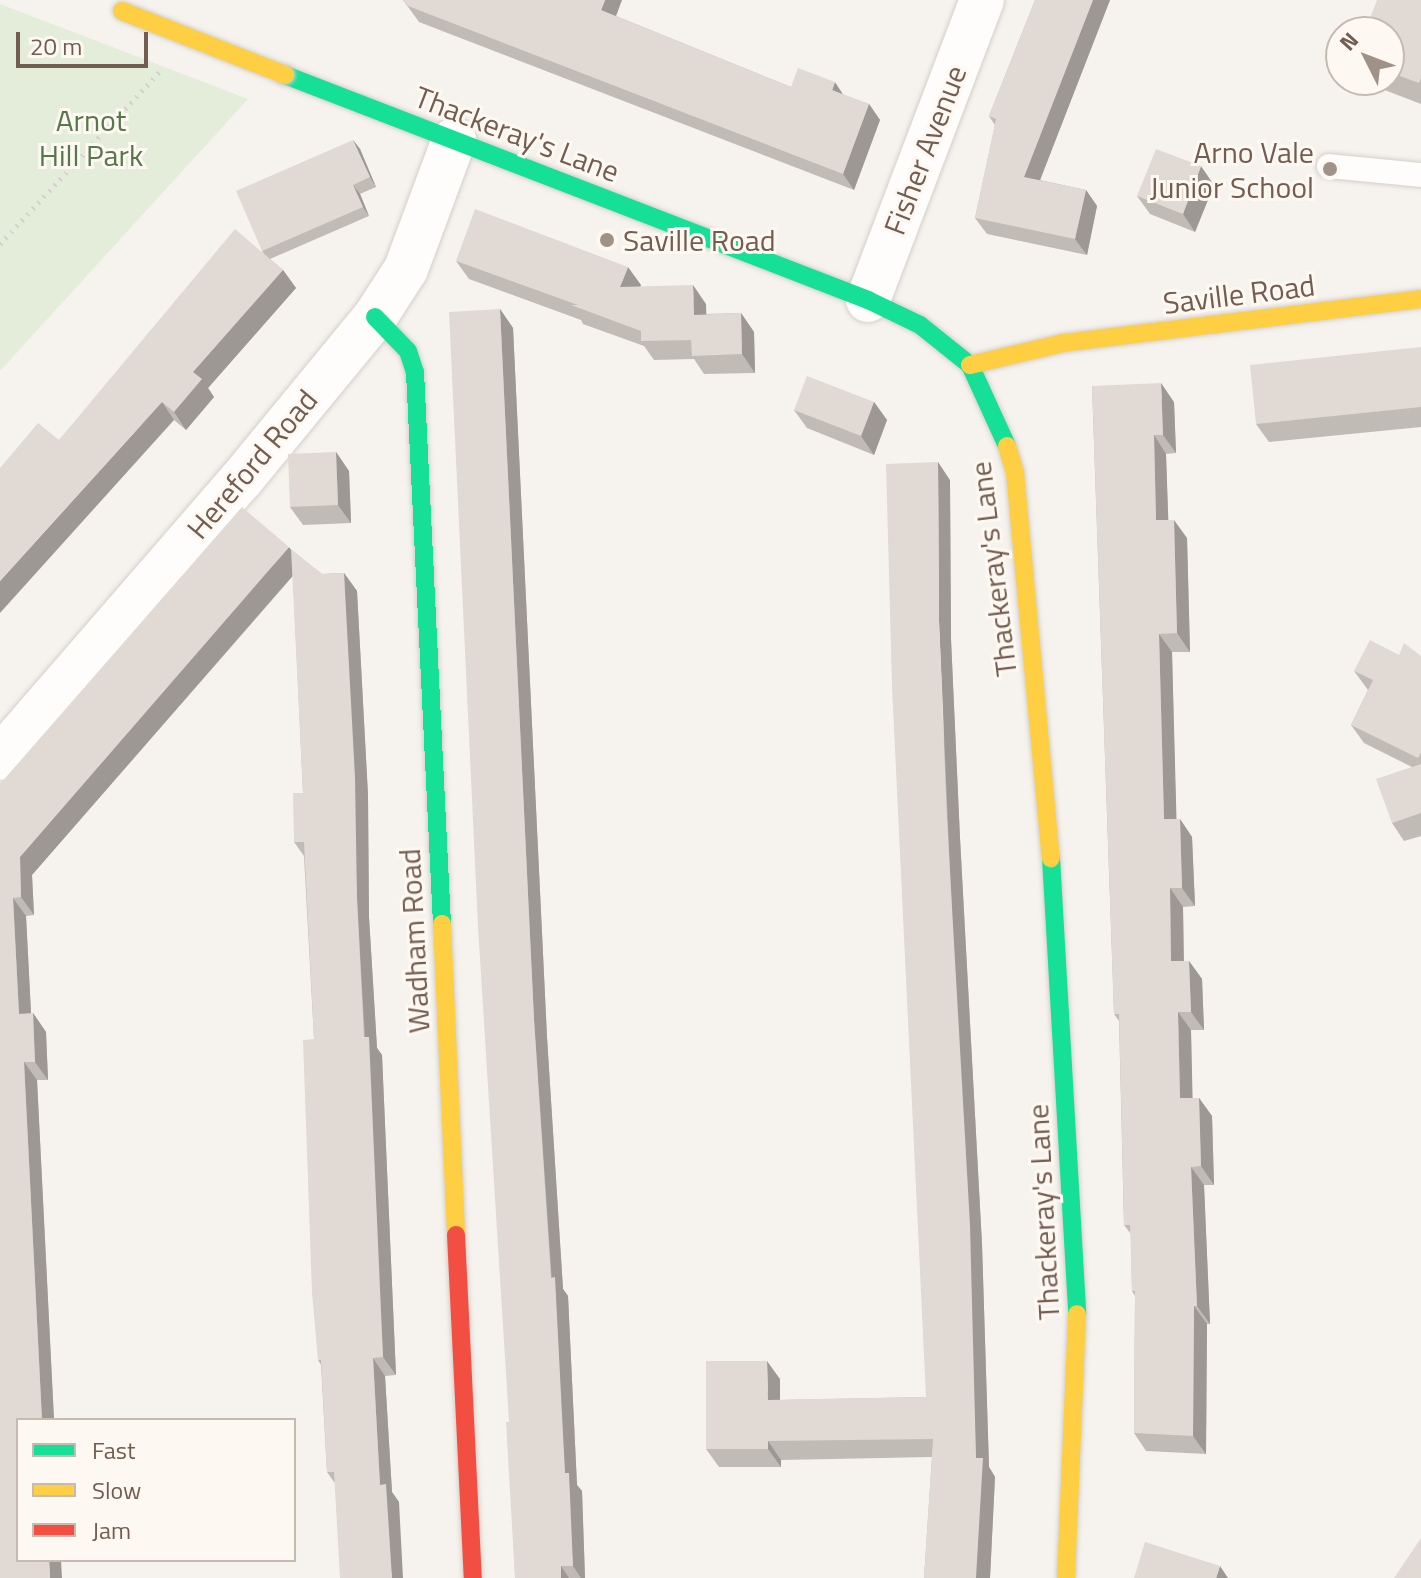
<!DOCTYPE html>
<style>
body{margin:0}
#map{position:relative;width:1421px;height:1578px;overflow:hidden;background:#f6f3ee;font-family:"Titillium Web",sans-serif}
div>[style]{position:absolute}
.green>*{inset:0;background:#e4ecda}
.path>*{height:5px;margin-top:-2.5px;transform-origin:0;background:repeating-linear-gradient(90deg,#d7d1cd 0 2px,transparent 0 8px)}
.roads{filter:drop-shadow(0 0 2px #d4cfc9) drop-shadow(0 0 2px #d4cfc9)}
.lane>*{height:24px;margin:-12px;padding:0 12px;transform-origin:12px;border-radius:12px;background:#fefdfc}
.street>*{height:44px;margin:-22px;padding:0 22px;transform-origin:22px;border-radius:22px;background:#fefdfc}
.fast>*{height:18px;margin:-9px;padding:0 9px;transform-origin:9px;border-radius:9px;background:#16e098}
.slow>*{height:18px;margin:-9px;padding:0 9px;transform-origin:9px;border-radius:9px;background:#ffcf43}
.jam>*{height:18px;margin:-9px;padding:0 9px;transform-origin:9px;border-radius:9px;background:#f24e42}
.bridges{filter:drop-shadow(0 0 2px #d4cfc9) drop-shadow(0 0 2px #d4cfc9)}
.slow-bridge>*{height:18px;margin:-9px;padding:0 9px;transform-origin:9px;border-radius:9px;background:#ffcf43}
.wall>*{inset:0;background:#c1bbb6}
.shaded-wall>*{inset:0;background:#9d9894}
.building>*{inset:0;background:#e0d9d4}
.dots>*{width:22px;height:22px;translate:-50% -50%;box-sizing:border-box;border:4px solid #fdf8f1;border-radius:50%}
span{translate:-50% -50%;white-space:nowrap;text-align:center;line-height:1.15;-webkit-text-stroke:6px #fdf8f1;paint-order:stroke}
.park-label{font-size:30px;color:#57784a}
.street-label{font-size:30px;color:#735d50}
.poi-label{font-size:30px;color:#735d50}
.right{translate:-100% -50%;text-align:right}
.left{translate:0 -50%;text-align:left}
.legend{position:absolute;left:16px;top:1418px;width:280px;height:144px;box-sizing:border-box;background:#fdf8f1;border:2px solid #c6bab1;margin:0;padding:10px 14px;list-style:none;font-size:24px;color:#735d50}
.legend li{display:flex;align-items:center;gap:16px;height:40px}
.legend b{width:40px;border:2px solid #c6bab1}
.north{position:absolute;left:1325px;top:16px;width:80px;height:80px;box-sizing:border-box;background:#fdf8f1;border:2px solid #c6bab1;border-radius:50%;rotate:312deg;font-size:22px;font-weight:700;line-height:32px;text-align:center;color:#735d50}
.north::after{content:'';display:block;margin:auto;width:28px;height:36px;background:#a19287;clip-path:polygon(50% 0,100% 100%,50% 72%,0 100%)}
.scale{position:absolute;left:16px;top:32px;width:132px;height:36px;box-sizing:border-box;border:4px solid #735d50;border-top:0;padding-left:10px;font-size:24px;line-height:28px;white-space:nowrap;color:#735d50;-webkit-text-stroke:6px #fdf8f1;paint-order:stroke}
</style>
<div id="map">
<div class="green">
<div style="clip-path:polygon(0 4px,248px 99px,0 371px)"></div>
</div>
<div class="path">
<div style="left:0;top:244px;width:236px;rotate:-47.2deg"></div>
</div>
<div class="roads">
<div class="lane">
<div style="left:1329px;top:166px;width:92px;rotate:5.6deg"></div>
</div>
<div class="street">
<div style="left:868px;top:300px;width:321px;rotate:-69.2deg"></div>
<div style="left:0;top:758px;width:368px;rotate:-49.1deg"></div>
<div style="left:241px;top:480px;width:211px;rotate:-50.6deg"></div>
<div style="left:375px;top:317px;width:57px;rotate:-57.1deg"></div>
<div style="left:406px;top:269px;width:138px;rotate:-69.6deg"></div>
</div>
<div class="fast">
<div style="left:285px;top:75px;width:625px;rotate:21.1deg"></div>
<div style="left:868px;top:300px;width:58px;rotate:25.7deg"></div>
<div style="left:920px;top:325px;width:64px;rotate:38.7deg"></div>
<div style="left:970px;top:365px;width:89px;rotate:65.4deg"></div>
<div style="left:375px;top:317px;width:47px;rotate:45.9deg"></div>
<div style="left:408px;top:351px;width:22px;rotate:72deg"></div>
<div style="left:415px;top:372px;width:553px;rotate:87.2deg"></div>
<div style="left:1051px;top:858px;width:457px;rotate:86.7deg"></div>
</div>
<div class="slow">
<div style="left:970px;top:365px;width:96px;rotate:-13.3deg"></div>
<div style="left:1063px;top:343px;width:361px;rotate:-7deg"></div>
<div style="left:1007px;top:446px;width:27px;rotate:73deg"></div>
<div style="left:1015px;top:472px;width:388px;rotate:84.7deg"></div>
<div style="left:442px;top:924px;width:311px;rotate:87.4deg"></div>
<div style="left:1066px;top:1578px;width:264px;rotate:-87.6deg"></div>
</div>
<div class="jam">
<div style="left:456px;top:1235px;width:343px;rotate:87.2deg"></div>
</div>
</div>
<div class="bridges">
<div class="slow-bridge">
<div style="left:122px;top:11px;width:175px;rotate:21.4deg"></div>
</div>
</div>
<div class="wall">
<div style="clip-path:polygon(403px 0,616px 16px,791px 87px,843px 95px,869px 104px,880px 120px,854px 190px,419px 22px)"></div>
<div style="clip-path:polygon(1035px 0,1110px 0,1040px 180px,1086px 190px,1097px 206px,1087px 255px,987px 234px,975px 218px,995px 125px,989px 116px)"></div>
<div style="clip-path:polygon(1421px 0,1421px 104px,1374px 86px,1370px 80px,1389px 80px,1389px 32px)"></div>
<div style="clip-path:polygon(353px 140px,360px 149px,376px 187px,360px 194px,369px 216px,270px 259px,283px 270px,296px 288px,208px 388px,214px 397px,186px 430px,174px 420px,59px 440px,264px 254px,262px 251px)"></div>
<div style="clip-path:polygon(1214px 185px,1195px 232px,1150px 214px,1137px 196px)"></div>
<div style="clip-path:polygon(456px 261px,641px 285px,640px 287px,706px 304px,706px 314px,741px 313px,754px 332px,755px 373px,704px 374px,694px 359px,654px 360px,644px 346px,583px 324px,581px 320px,469px 279px)"></div>
<div style="clip-path:polygon(500px 309px,513px 328px,547px 1037px,563px 1289px,568px 1296px,577px 1485px,582px 1491px,585px 1578px,515px 1578px)"></div>
<div style="clip-path:polygon(1421px 347px,1421px 427px,1269px 442px,1256px 424px)"></div>
<div style="clip-path:polygon(1092px 386px,1174px 402px,1176px 453px,1166px 454px,1168px 520px,1187px 538px,1190px 652px,1172px 652px,1176px 819px,1180px 819px,1192px 837px,1195px 906px,1183px 907px,1184px 961px,1189px 961px,1202px 979px,1204px 1030px,1191px 1030px,1192px 1098px,1199px 1098px,1212px 1116px,1214px 1185px,1204px 1185px,1210px 1324px,1207px 1324px,1206px 1454px,1146px 1451px,1134px 1433px,1135px 1296px,1132px 1291px,1131px 1234px,1124px 1225px,1119px 1021px,1114px 1014px)"></div>
<div style="clip-path:polygon(874px 402px,887px 420px,874px 455px,807px 428px,794px 410px)"></div>
<div style="clip-path:polygon(336px 452px,349px 471px,351px 523px,303px 525px,290px 507px)"></div>
<div style="clip-path:polygon(950px 480px,951px 639px,960px 838px,982px 1244px,989px 1467px,995px 1477px,990px 1578px,924px 1578px,932px 1457px,781px 1460px,781px 1467px,719px 1467px,706px 1449px,780px 1379px,780px 1400px,926px 1397px)"></div>
<div style="clip-path:polygon(291px 550px,322px 574px,344px 573px,357px 591px,368px 795px,369px 917px,377px 1048px,382px 1055px,396px 1375px,385px 1376px,392px 1492px,399px 1502px,334px 1482px,327px 1472px,321px 1365px,318px 1360px,314px 1039px,304px 856px,294px 842px,303px 793px,293px 576px,32px 875px,34px 915px,26px 916px,31px 1013px,33px 1013px,46px 1032px,48px 1080px,37px 1080px,54px 1420px,18px 1420px,0 784px)"></div>
<div style="clip-path:polygon(1399px 655px,1421px 656px,1421px 836px,1404px 841px,1392px 823px,1412px 767px,1364px 743px,1351px 725px,1368px 690px,1354px 671px)"></div>
</div>
<div class="shaded-wall">
<div style="clip-path:polygon(605px 0,622px 0,612px 27px,601px 10px)"></div>
<div style="clip-path:polygon(1093px 0,1110px 0,1035px 193px,1024px 177px)"></div>
<div style="clip-path:polygon(835px 82px,846px 99px,832px 90px)"></div>
<div style="clip-path:polygon(869px 104px,880px 120px,854px 190px,843px 174px)"></div>
<div style="clip-path:polygon(353px 140px,360px 149px,376px 187px,370px 177px)"></div>
<div style="clip-path:polygon(1201px 166px,1214px 185px,1195px 232px,1183px 214px)"></div>
<div style="clip-path:polygon(353px 185px,360px 194px,369px 216px,363px 207px)"></div>
<div style="clip-path:polygon(1086px 190px,1097px 206px,1087px 255px,1075px 239px)"></div>
<div style="clip-path:polygon(628px 267px,641px 285px,633px 306px,620px 287px)"></div>
<div style="clip-path:polygon(283px 270px,296px 288px,208px 388px,214px 397px,186px 430px,174px 412px,193px 372px)"></div>
<div style="clip-path:polygon(693px 285px,706px 304px,707px 333px,694px 315px)"></div>
<div style="clip-path:polygon(500px 309px,513px 328px,547px 1037px,563px 1289px,568px 1296px,577px 1485px,582px 1491px,585px 1578px,581px 1578px,573px 1566px,565px 1473px,534px 1019px)"></div>
<div style="clip-path:polygon(741px 313px,754px 332px,755px 373px,742px 354px)"></div>
<div style="clip-path:polygon(1161px 383px,1174px 402px,1176px 453px,1163px 435px)"></div>
<div style="clip-path:polygon(162px 402px,174px 420px,0 613px,0 581px)"></div>
<div style="clip-path:polygon(874px 402px,887px 420px,874px 455px,861px 436px)"></div>
<div style="clip-path:polygon(1154px 435px,1166px 454px,1169px 539px,1156px 520px)"></div>
<div style="clip-path:polygon(336px 452px,349px 471px,351px 523px,338px 505px)"></div>
<div style="clip-path:polygon(938px 462px,950px 480px,951px 639px,960px 838px,982px 1244px,989px 1467px,995px 1477px,990px 1578px,976px 1578px,976px 1458px,939px 621px)"></div>
<div style="clip-path:polygon(1174px 520px,1187px 538px,1190px 652px,1177px 633px)"></div>
<div style="clip-path:polygon(289px 547px,302px 565px,32px 875px,34px 915px,21px 897px,20px 857px)"></div>
<div style="clip-path:polygon(344px 573px,357px 591px,368px 795px,369px 917px,377px 1048px,382px 1055px,396px 1375px,383px 1357px,357px 899px)"></div>
<div style="clip-path:polygon(1159px 634px,1172px 652px,1177px 838px,1164px 819px)"></div>
<div style="clip-path:polygon(1180px 819px,1192px 837px,1195px 906px,1182px 888px)"></div>
<div style="clip-path:polygon(1170px 888px,1183px 907px,1184px 980px,1171px 961px)"></div>
<div style="clip-path:polygon(13px 898px,26px 916px,32px 1032px,19px 1014px)"></div>
<div style="clip-path:polygon(1189px 961px,1202px 979px,1204px 1030px,1191px 1012px)"></div>
<div style="clip-path:polygon(1178px 1012px,1191px 1030px,1193px 1116px,1180px 1098px)"></div>
<div style="clip-path:polygon(33px 1013px,46px 1032px,48px 1080px,35px 1062px)"></div>
<div style="clip-path:polygon(24px 1062px,37px 1080px,54px 1420px,42px 1420px)"></div>
<div style="clip-path:polygon(1199px 1098px,1212px 1116px,1214px 1185px,1201px 1166px)"></div>
<div style="clip-path:polygon(1191px 1167px,1204px 1185px,1210px 1324px,1197px 1306px)"></div>
<div style="clip-path:polygon(1194px 1306px,1207px 1324px,1206px 1454px,1193px 1436px)"></div>
<div style="clip-path:polygon(373px 1358px,385px 1376px,392px 1492px,399px 1502px,403px 1578px,392px 1578px,380px 1485px)"></div>
<div style="clip-path:polygon(767px 1361px,780px 1379px,780px 1419px,768px 1400px)"></div>
<div style="clip-path:polygon(768px 1441px,781px 1460px,781px 1467px,768px 1449px)"></div>
<div style="clip-path:polygon(49px 1560px,61px 1560px,62px 1578px,50px 1578px)"></div>
<div style="clip-path:polygon(561px 1566px,569px 1578px,561px 1578px)"></div>
<div style="clip-path:polygon(1220px 1566px,1228px 1578px,1216px 1578px)"></div>
</div>
<div class="building">
<div style="clip-path:polygon(403px 0,605px 0,601px 10px,791px 87px,798px 68px,835px 82px,832px 90px,869px 104px,843px 174px,408px 6px)"></div>
<div style="clip-path:polygon(1035px 0,1093px 0,1024px 177px,1086px 190px,1075px 239px,975px 218px,996px 119px,989px 116px)"></div>
<div style="clip-path:polygon(1377px 0,1421px 0,1421px 78px,1419px 83px,1389px 72px,1389px 32px,1365px 32px)"></div>
<div style="clip-path:polygon(353px 140px,370px 177px,353px 185px,363px 207px,262px 251px,236px 191px)"></div>
<div style="clip-path:polygon(1156px 149px,1201px 166px,1183px 214px,1137px 196px)"></div>
<div style="clip-path:polygon(475px 209px,628px 267px,620px 287px,693px 285px,694px 315px,741px 313px,742px 354px,692px 356px,691px 340px,641px 341px,641px 331px,571px 305px,578px 305px,456px 261px)"></div>
<div style="clip-path:polygon(235px 229px,283px 270px,193px 372px,202px 379px,174px 412px,162px 402px,0 581px,0 468px,38px 423px,59px 440px)"></div>
<div style="clip-path:polygon(500px 309px,534px 1019px,551px 1278px,555px 1277px,565px 1473px,569px 1473px,573px 1566px,561px 1566px,561px 1578px,515px 1578px,506px 1422px,509px 1422px,478px 927px,449px 312px)"></div>
<div style="clip-path:polygon(1421px 347px,1421px 407px,1256px 424px,1250px 365px)"></div>
<div style="clip-path:polygon(807px 376px,874px 402px,861px 436px,794px 410px)"></div>
<div style="clip-path:polygon(1161px 383px,1163px 435px,1154px 435px,1156px 520px,1174px 520px,1177px 633px,1159px 634px,1164px 819px,1180px 819px,1182px 888px,1170px 888px,1171px 961px,1189px 961px,1191px 1012px,1178px 1012px,1180px 1098px,1199px 1098px,1201px 1166px,1191px 1167px,1197px 1306px,1194px 1306px,1193px 1436px,1134px 1433px,1135px 1291px,1132px 1291px,1130px 1225px,1124px 1225px,1119px 1014px,1114px 1014px,1092px 386px)"></div>
<div style="clip-path:polygon(336px 452px,338px 505px,290px 507px,288px 454px)"></div>
<div style="clip-path:polygon(938px 462px,939px 621px,947px 819px,970px 1225px,976px 1458px,983px 1458px,976px 1578px,924px 1578px,933px 1439px,768px 1441px,768px 1449px,706px 1449px,706px 1361px,767px 1361px,768px 1400px,926px 1397px,892px 686px,886px 464px)"></div>
<div style="clip-path:polygon(242px 507px,289px 547px,20px 857px,21px 897px,13px 898px,19px 1014px,33px 1013px,35px 1062px,24px 1062px,42px 1420px,18px 1420px,18px 1560px,49px 1560px,50px 1578px,0 1578px,0 784px)"></div>
<div style="clip-path:polygon(291px 549px,322px 574px,344px 573px,355px 777px,357px 899px,364px 1037px,369px 1037px,383px 1357px,373px 1358px,380px 1485px,386px 1484px,392px 1578px,340px 1578px,334px 1472px,327px 1472px,321px 1360px,318px 1360px,312px 1293px,303px 1040px,314px 1039px,304px 842px,294px 842px,293px 793px,303px 793px)"></div>
<div style="clip-path:polygon(1370px 640px,1399px 655px,1404px 643px,1421px 656px,1421px 753px,1418px 758px,1351px 725px,1373px 680px,1354px 671px)"></div>
<div style="clip-path:polygon(1421px 764px,1421px 813px,1392px 823px,1376px 779px)"></div>
<div style="clip-path:polygon(1421px 1538px,1421px 1578px,1394px 1578px)"></div>
<div style="clip-path:polygon(1145px 1542px,1220px 1566px,1216px 1578px,1134px 1578px)"></div>
</div>
<div class="dots">
<div style="left:1330px;top:169px;background:#a19287"></div>
<div style="left:607px;top:240px;background:#a19287"></div>
</div>
<div class="park-label">
<span style="left:91px;top:137px">Arnot<br>Hill Park</span>
</div>
<div class="street-label">
<span style="left:517px;top:134px;rotate:21deg">Thackeray's Lane</span>
<span style="left:925px;top:150px;rotate:-69deg">Fisher Avenue</span>
<span style="left:1239px;top:294px;rotate:-7deg">Saville Road</span>
<span style="left:252px;top:464px;rotate:-50deg">Hereford Road</span>
<span style="left:993px;top:569px;rotate:-97deg">Thackeray's Lane</span>
<span style="left:414px;top:941px;rotate:-93deg">Wadham Road</span>
<span style="left:1043px;top:1212px;rotate:-93deg">Thackeray's Lane</span>
</div>
<div class="poi-label">
<span class="right" style="left:1314px;top:169px">Arno Vale<br>Junior School</span>
<span class="left" style="left:623px;top:240px">Saville Road</span>
</div>
<ul class="legend">
<li><b style="height:10px;background:#16e098"></b>Fast</li>
<li><b style="height:10px;background:#ffcf43"></b>Slow</li>
<li><b style="height:10px;background:#f24e42"></b>Jam</li>
</ul>
<div class="north">N</div>
<div class="scale">20 m</div>
</div>
